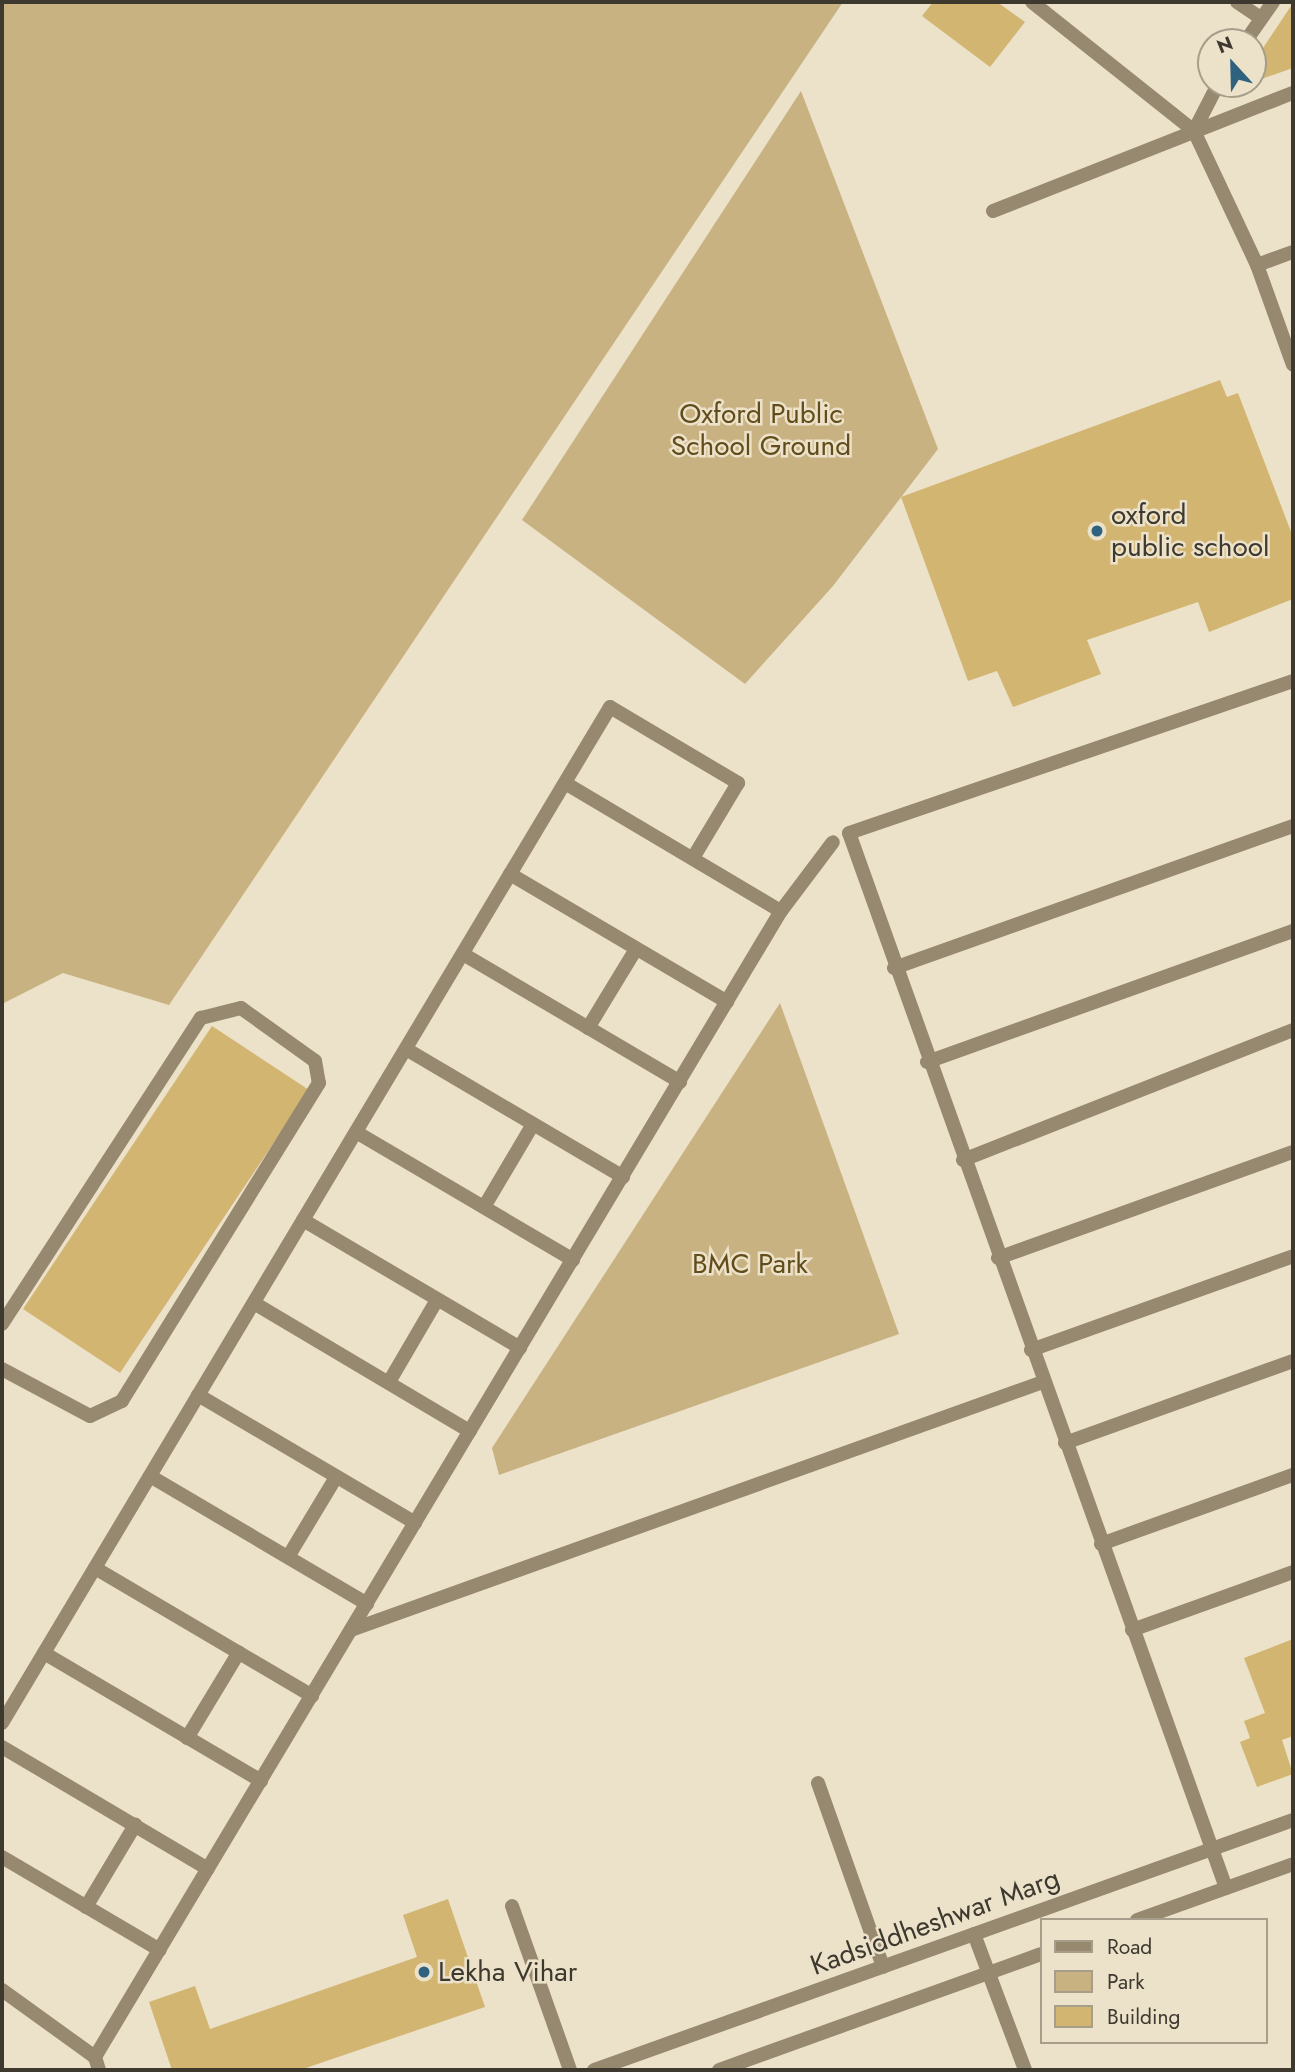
<!DOCTYPE html>
<style>
body{margin:0}
#map{position:relative;width:1295px;height:2072px;overflow:hidden;background:#ece1c9;font-family:Jost,sans-serif}
div>[style]{position:absolute}
.green>*{inset:0;background:#c9b281}
.building>*{inset:0;background:#d3b572}
.service>*{height:14px;margin:-7px;padding:0 7px;transform-origin:7px;border-radius:7px;background:#96896f}
.minor>*{height:14px;margin:-7px;padding:0 7px;transform-origin:7px;border-radius:7px;background:#96896f}
.tertiary>*{height:14px;margin:-7px;padding:0 7px;transform-origin:7px;border-radius:7px;background:#96896f}
.dots>*{width:19px;height:19px;translate:-50% -50%;box-sizing:border-box;border:4px solid #ece1c9;border-radius:50%}
span{translate:-50% -50%;white-space:nowrap;text-align:center;line-height:1.15;-webkit-text-stroke:5px #ece1c9;paint-order:stroke}
.park-label{font-size:28px;color:#624c1a}
.poi-label{font-size:28px;color:#3d392f}
.left{translate:0 -50%;text-align:left}
.street-label{font-size:28px;color:#3d392f}
.frame{position:absolute;inset:0;border:4px solid #3d392f;pointer-events:none}
.legend{position:absolute;left:1040px;top:1918px;width:228px;height:126px;box-sizing:border-box;background:#ece1c9;border:2px solid #a69e8b;margin:0;padding:9px 12px;list-style:none;font-size:21px;color:#3d392f}
.legend li{display:flex;align-items:center;gap:14px;height:35px}
.legend b{width:35px;border:2px solid #a69e8b}
.north{position:absolute;left:1197px;top:28px;width:70px;height:70px;box-sizing:border-box;background:#ece1c9;border:2px solid #a69e8b;border-radius:50%;rotate:338deg;font-size:19px;font-weight:700;line-height:28px;text-align:center;color:#3d392f}
.north::after{content:'';display:block;margin:auto;width:24px;height:32px;background:#2e627e;clip-path:polygon(50% 0,100% 100%,50% 72%,0 100%)}
</style>
<div id="map">
<div class="green">
<div style="clip-path:polygon(2px 2px,843px 2px,169px 1005px,63px 973px,2px 1004px)"></div>
<div style="clip-path:polygon(801px 91px,938px 449px,833px 586px,745px 684px,522px 520px)"></div>
<div style="clip-path:polygon(780px 1003px,899px 1334px,499px 1475px,492px 1448px)"></div>
</div>
<div class="building">
<div style="clip-path:polygon(933px 2px,997px 2px,1025px 22px,990px 67px,922px 16px)"></div>
<div style="clip-path:polygon(1293px 3px,1293px 68px,1253px 82px,1253px 63px)"></div>
<div style="clip-path:polygon(1220px 380px,1227px 397px,1238px 393px,1293px 537px,1293px 599px,1209px 632px,1198px 602px,1087px 640px,1101px 674px,1013px 707px,997px 671px,968px 681px,901px 497px)"></div>
<div style="clip-path:polygon(212px 1026px,309px 1090px,120px 1373px,23px 1309px)"></div>
<div style="clip-path:polygon(1293px 1639px,1293px 1736px,1282px 1740px,1293px 1774px,1257px 1787px,1240px 1742px,1250px 1738px,1244px 1721px,1265px 1713px,1244px 1658px)"></div>
<div style="clip-path:polygon(448px 1899px,485px 2007px,300px 2070px,172px 2070px,149px 2002px,195px 1986px,210px 2029px,417px 1957px,403px 1915px)"></div>
</div>
<div class="service">
<div style="left:1257px;top:265px;width:38px;rotate:-20deg"></div>
<div style="left:565px;top:783px;width:251px;rotate:30.7deg"></div>
<div style="left:510px;top:874px;width:252px;rotate:30.5deg"></div>
<div style="left:463px;top:954px;width:252px;rotate:30.5deg"></div>
<div style="left:894px;top:968px;width:424px;rotate:-19.6deg"></div>
<div style="left:588px;top:1028px;width:92px;rotate:-58.7deg"></div>
<div style="left:406px;top:1049px;width:252px;rotate:30.5deg"></div>
<div style="left:927px;top:1062px;width:389px;rotate:-19.7deg"></div>
<div style="left:356px;top:1132px;width:252px;rotate:30.5deg"></div>
<div style="left:963px;top:1160px;width:355px;rotate:-21.5deg"></div>
<div style="left:484px;top:1207px;width:96px;rotate:-59.4deg"></div>
<div style="left:303px;top:1220px;width:252px;rotate:30.5deg"></div>
<div style="left:998px;top:1258px;width:313px;rotate:-19.8deg"></div>
<div style="left:254px;top:1303px;width:251px;rotate:30.7deg"></div>
<div style="left:1031px;top:1350px;width:278px;rotate:-19.7deg"></div>
<div style="left:389px;top:1382px;width:95px;rotate:-59.7deg"></div>
<div style="left:198px;top:1395px;width:252px;rotate:30.5deg"></div>
<div style="left:1065px;top:1443px;width:242px;rotate:-19.8deg"></div>
<div style="left:150px;top:1476px;width:252px;rotate:30.5deg"></div>
<div style="left:1101px;top:1544px;width:204px;rotate:-19.8deg"></div>
<div style="left:288px;top:1557px;width:93px;rotate:-59deg"></div>
<div style="left:95px;top:1568px;width:252px;rotate:30.5deg"></div>
<div style="left:1132px;top:1630px;width:171px;rotate:-19.8deg"></div>
<div style="left:44px;top:1653px;width:252px;rotate:30.5deg"></div>
<div style="left:2px;top:1723px;width:1184px;rotate:-59.1deg"></div>
<div style="left:610px;top:707px;width:149px;rotate:30.7deg"></div>
<div style="left:738px;top:783px;width:87px;rotate:121deg"></div>
<div style="left:187px;top:1738px;width:100px;rotate:-58.8deg"></div>
<div style="left:2px;top:1747px;width:239px;rotate:30.6deg"></div>
<div style="left:818px;top:1783px;width:195px;rotate:70.5deg"></div>
<div style="left:2px;top:1857px;width:183px;rotate:30.5deg"></div>
<div style="left:512px;top:1906px;width:174px;rotate:70.5deg"></div>
<div style="left:86px;top:1907px;width:96px;rotate:-59.1deg"></div>
</div>
<div class="minor">
<div style="left:1032px;top:2px;width:207px;rotate:38.5deg"></div>
<div style="left:1194px;top:131px;width:148px;rotate:64.8deg"></div>
<div style="left:1257px;top:265px;width:106px;rotate:70.2deg"></div>
<div style="left:1237px;top:2px;width:29px;rotate:34deg"></div>
<div style="left:1245px;top:42px;width:49px;rotate:-55deg"></div>
<div style="left:1194px;top:131px;width:53px;rotate:-62.9deg"></div>
<div style="left:993px;top:211px;width:322px;rotate:-21.5deg"></div>
<div style="left:2px;top:1324px;width:365px;rotate:-57deg"></div>
<div style="left:201px;top:1018px;width:41px;rotate:-14deg"></div>
<div style="left:241px;top:1008px;width:91px;rotate:35.6deg"></div>
<div style="left:315px;top:1061px;width:22px;rotate:80deg"></div>
<div style="left:319px;top:1083px;width:374px;rotate:121.8deg"></div>
<div style="left:122px;top:1401px;width:35px;rotate:155deg"></div>
<div style="left:90px;top:1416px;width:100px;rotate:-151.9deg"></div>
<div style="left:351px;top:1630px;width:735px;rotate:-19.72deg"></div>
<div style="left:1226px;top:1888px;width:1120px;rotate:-109.66deg"></div>
<div style="left:849px;top:833px;width:469px;rotate:-18.9deg"></div>
<div style="left:974px;top:1934px;width:145px;rotate:69.4deg"></div>
<div style="left:2px;top:1990px;width:115px;rotate:35.8deg"></div>
<div style="left:95px;top:2057px;width:14px;rotate:73deg"></div>
<div style="left:95px;top:2057px;width:1336px;rotate:-59.1deg"></div>
<div style="left:781px;top:911px;width:86px;rotate:-53deg"></div>
</div>
<div class="tertiary">
<div style="left:1137px;top:1920px;width:166px;rotate:-19.7deg"></div>
<div style="left:594px;top:2070px;width:742px;rotate:-19.68deg"></div>
<div style="left:719px;top:2070px;width:342px;rotate:-19.8deg"></div>
</div>
<div class="dots">
<div style="left:1097px;top:531px;background:#2e627e"></div>
<div style="left:424px;top:1972px;background:#2e627e"></div>
</div>
<div class="park-label">
<span style="left:761px;top:430px">Oxford Public<br>School Ground</span>
<span style="left:750px;top:1264px">BMC Park</span>
</div>
<div class="poi-label">
<span class="left" style="left:1111px;top:531px">oxford<br>public school</span>
<span class="left" style="left:438px;top:1972px">Lekha Vihar</span>
</div>
<div class="street-label">
<span style="left:935px;top:1922px;rotate:-20deg">Kadsiddheshwar Marg</span>
</div>
<div class="frame"></div>
<ul class="legend">
<li><b style="height:9px;background:#96896f"></b>Road</li>
<li><b style="height:19px;background:#c9b281"></b>Park</li>
<li><b style="height:19px;background:#d3b572"></b>Building</li>
</ul>
<div class="north">N</div>
</div>
